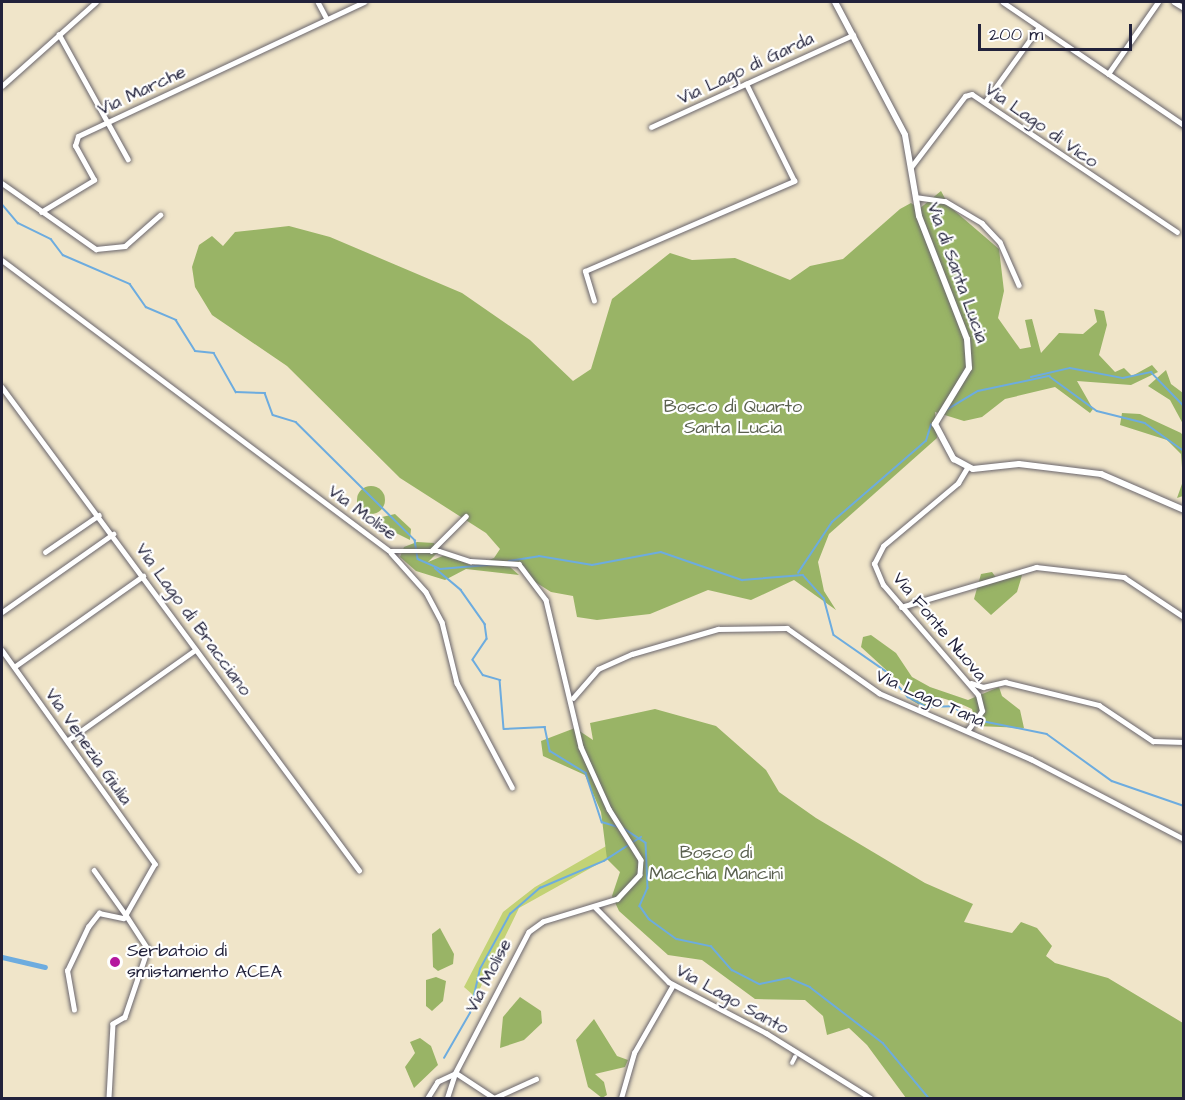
<!DOCTYPE html>
<style>
body{margin:0}
#map{position:relative;width:1185px;height:1100px;overflow:hidden;background:#f0e5c9;font-family:"Architects Daughter",sans-serif}
div>[style]{position:absolute}
.green>*{inset:0;background:#c2d275}
.forest>*{inset:0;background:#99b466}
.round{border-radius:50%}
.stream>*{height:1.5px;margin:-0.75px;padding:0 0.75px;transform-origin:0.75px;border-radius:0.75px;background:#6dacdf}
.canal>*{height:5px;margin:-2.5px;padding:0 2.5px;transform-origin:2.5px;border-radius:2.5px;background:#6dacdf}
.roads{filter:drop-shadow(0 0 2px #6a666d) drop-shadow(0 0 2px #6a666d)}
.pedestrian>*{height:4px;margin:-2px;padding:0 2px;transform-origin:2px;border-radius:2px;background:#fff}
.minor>*{height:4.5px;margin:-2.25px;padding:0 2.25px;transform-origin:2.25px;border-radius:2.25px;background:#fff}
.tertiary>*{height:6px;margin:-3px;padding:0 3px;transform-origin:3px;border-radius:3px;background:#fff}
.dots>*{width:16px;height:16px;translate:-50% -50%;box-sizing:border-box;border:3px solid #fff;border-radius:50%}
span{translate:-50% -50%;white-space:nowrap;text-align:center;line-height:1.15;-webkit-text-stroke:4.5px #fff;paint-order:stroke}
.street-label{font-size:18px;color:#22223b}
.park-label{font-size:18px;color:#5a604f}
.poi-label{font-size:18px;color:#22223b}
.left{translate:0 -50%;text-align:left}
.frame{position:absolute;inset:0;border:3px solid #22223b;pointer-events:none}
.scale{position:absolute;left:978px;top:24px;width:154px;height:27px;box-sizing:border-box;border:3px solid #22223b;border-top:0;padding-left:8px;font-size:18px;line-height:21px;white-space:nowrap;color:#22223b;-webkit-text-stroke:4px #fff;paint-order:stroke}
</style>
<div id="map">
<div class="green">
<div style="clip-path:polygon(608px 845px,607px 859px,519px 908px,470px 1009px,472px 994px,464px 987px,503px 912px,535px 887px)"></div>
</div>
<div class="forest">
<div style="clip-path:polygon(941px 191px,949px 206px,999px 249px,1004px 291px,998px 318px,1020px 349px,1031px 347px,1025px 320px,1032px 319px,1041px 353px,1059px 333px,1083px 334px,1097px 322px,1094px 309px,1104px 311px,1107px 325px,1099px 355px,1115px 372px,1124px 368px,1132px 376px,1152px 365px,1158px 372px,1131px 385px,1077px 381px,1093px 409px,1090px 413px,1055px 387px,1005px 399px,982px 417px,964px 421px,935px 412px,937px 438px,829px 534px,818px 562px,824px 591px,836px 610px,794px 580px,751px 600px,708px 590px,650px 614px,597px 620px,577px 617px,573px 596px,551px 592px,532px 580px,524px 566px,510px 567px,519px 575px,466px 569px,445px 580px,416px 571px,400px 557px,404px 547px,417px 542px,434px 543px,437px 553px,428px 562px,445px 555px,473px 566px,494px 558px,500px 549px,486px 533px,400px 478px,287px 366px,212px 315px,195px 287px,192px 267px,199px 245px,212px 236px,223px 246px,235px 232px,289px 226px,330px 237px,462px 293px,530px 340px,573px 381px,591px 369px,612px 299px,670px 253px,692px 260px,735px 258px,790px 280px,810px 266px,843px 259px,900px 209px,911px 203px,919px 209px)"></div>
<div style="clip-path:polygon(1166px 370px,1171px 384px,1183px 393px,1183px 424px,1170px 400px,1148px 386px)"></div>
<div style="clip-path:polygon(1122px 413px,1140px 414px,1181px 433px,1184px 437px,1183px 496px,1177px 498px,1183px 481px,1181px 454px,1167px 440px,1120px 425px)"></div>
<div class="round" style="left:357px;top:486px;width:28px;height:28px"></div>
<div style="clip-path:polygon(395px 514px,411px 529px,410px 540px,384px 527px,382px 517px)"></div>
<div style="clip-path:polygon(992px 572px,997px 579px,1023px 572px,1017px 592px,991px 615px,974px 599px,981px 574px)"></div>
<div style="clip-path:polygon(871px 635px,896px 653px,912px 677px,930px 687px,968px 700px,999px 687px,1002px 696px,1020px 710px,1024px 728px,977px 726px,972px 709px,961px 704px,942px 698px,923px 707px,911px 700px,906px 688px,861px 647px,863px 637px)"></div>
<div style="clip-path:polygon(655px 709px,716px 726px,766px 770px,779px 792px,816px 818px,925px 883px,973px 904px,964px 922px,1012px 933px,1021px 922px,1037px 928px,1052px 946px,1046px 956px,1055px 963px,1108px 978px,1183px 1023px,1183px 1098px,906px 1098px,867px 1045px,849px 1028px,827px 1035px,823px 1016px,805px 1000px,755px 999px,702px 960px,668px 955px,619px 911px,612px 896px,620px 872px,607px 859px,601px 812px,585px 775px,543px 756px,541px 741px,575px 728px,593px 740px,590px 723px)"></div>
<div style="clip-path:polygon(440px 928px,454px 954px,453px 964px,438px 971px,433px 967px,432px 934px)"></div>
<div style="clip-path:polygon(436px 977px,446px 981px,443px 1001px,432px 1011px,426px 1006px,426px 980px)"></div>
<div style="clip-path:polygon(520px 997px,541px 1011px,542px 1023px,524px 1040px,500px 1048px,503px 1017px)"></div>
<div style="clip-path:polygon(594px 1019px,617px 1056px,628px 1060px,625px 1067px,595px 1074px,604px 1082px,607px 1095px,602px 1098px,588px 1087px,576px 1040px)"></div>
<div style="clip-path:polygon(420px 1038px,431px 1046px,438px 1065px,414px 1088px,405px 1067px,415px 1053px,410px 1042px)"></div>
</div>
<div class="stream">
<div style="left:2px;top:204px;width:25px;rotate:50deg"></div>
<div style="left:18px;top:223px;width:37px;rotate:26deg"></div>
<div style="left:51px;top:239px;width:20px;rotate:53deg"></div>
<div style="left:63px;top:255px;width:73px;rotate:23.4deg"></div>
<div style="left:130px;top:284px;width:28px;rotate:55deg"></div>
<div style="left:146px;top:307px;width:33px;rotate:23deg"></div>
<div style="left:176px;top:320px;width:36px;rotate:58deg"></div>
<div style="left:195px;top:351px;width:19px;rotate:6deg"></div>
<div style="left:214px;top:353px;width:45px;rotate:60.6deg"></div>
<div style="left:236px;top:392px;width:29px;rotate:2deg"></div>
<div style="left:265px;top:393px;width:23px;rotate:70deg"></div>
<div style="left:273px;top:415px;width:24px;rotate:17deg"></div>
<div style="left:296px;top:422px;width:168px;rotate:44.8deg"></div>
<div style="left:415px;top:540px;width:19px;rotate:81deg"></div>
<div style="left:418px;top:559px;width:24px;rotate:24deg"></div>
<div style="left:440px;top:569px;width:59px;rotate:-4.8deg"></div>
<div style="left:1031px;top:377px;width:40px;rotate:-13deg"></div>
<div style="left:1070px;top:368px;width:54px;rotate:10.7deg"></div>
<div style="left:1123px;top:378px;width:29px;rotate:-12deg"></div>
<div style="left:1151px;top:372px;width:47px;rotate:45.9deg"></div>
<div style="left:948px;top:409px;width:35px;rotate:-31deg"></div>
<div style="left:978px;top:391px;width:73px;rotate:-11.9deg"></div>
<div style="left:1049px;top:376px;width:59px;rotate:36.1deg"></div>
<div style="left:1097px;top:411px;width:49px;rotate:14deg"></div>
<div style="left:1145px;top:423px;width:48px;rotate:35.7deg"></div>
<div style="left:509px;top:561px;width:30px;rotate:-9deg"></div>
<div style="left:539px;top:556px;width:54px;rotate:9.6deg"></div>
<div style="left:592px;top:565px;width:70px;rotate:-10.7deg"></div>
<div style="left:661px;top:552px;width:86px;rotate:19.1deg"></div>
<div style="left:742px;top:580px;width:61px;rotate:-4.7deg"></div>
<div style="left:803px;top:575px;width:31px;rotate:48deg"></div>
<div style="left:824px;top:598px;width:38px;rotate:75deg"></div>
<div style="left:834px;top:635px;width:65px;rotate:34.9deg"></div>
<div style="left:887px;top:672px;width:33px;rotate:50deg"></div>
<div style="left:908px;top:697px;width:21px;rotate:28deg"></div>
<div style="left:927px;top:707px;width:24px;rotate:-2deg"></div>
<div style="left:951px;top:706px;width:25px;rotate:29deg"></div>
<div style="left:435px;top:568px;width:34px;rotate:40deg"></div>
<div style="left:461px;top:590px;width:42px;rotate:54.8deg"></div>
<div style="left:485px;top:624px;width:15px;rotate:82deg"></div>
<div style="left:487px;top:639px;width:25px;rotate:124deg"></div>
<div style="left:473px;top:660px;width:18px;rotate:56deg"></div>
<div style="left:483px;top:675px;width:18px;rotate:16deg"></div>
<div style="left:500px;top:680px;width:49px;rotate:85.3deg"></div>
<div style="left:504px;top:729px;width:41px;rotate:-2.8deg"></div>
<div style="left:545px;top:727px;width:25px;rotate:78deg"></div>
<div style="left:550px;top:751px;width:42px;rotate:31.4deg"></div>
<div style="left:586px;top:773px;width:52px;rotate:71.9deg"></div>
<div style="left:602px;top:822px;width:17px;rotate:17deg"></div>
<div style="left:798px;top:573px;width:61px;rotate:-56.3deg"></div>
<div style="left:832px;top:522px;width:124px;rotate:-40.8deg"></div>
<div style="left:926px;top:441px;width:17px;rotate:-73deg"></div>
<div style="left:977px;top:720px;width:71px;rotate:11.3deg"></div>
<div style="left:1047px;top:734px;width:80px;rotate:35.9deg"></div>
<div style="left:1112px;top:781px;width:76px;rotate:19.1deg"></div>
<div style="left:623px;top:828px;width:27px;rotate:33deg"></div>
<div style="left:646px;top:843px;width:45px;rotate:87.5deg"></div>
<div style="left:648px;top:888px;width:20px;rotate:114deg"></div>
<div style="left:640px;top:906px;width:16px;rotate:55deg"></div>
<div style="left:649px;top:919px;width:34px;rotate:36deg"></div>
<div style="left:677px;top:939px;width:35px;rotate:12deg"></div>
<div style="left:711px;top:946px;width:32px;rotate:49deg"></div>
<div style="left:732px;top:970px;width:31px;rotate:27deg"></div>
<div style="left:760px;top:984px;width:30px;rotate:-12deg"></div>
<div style="left:789px;top:978px;width:23px;rotate:23deg"></div>
<div style="left:810px;top:987px;width:92px;rotate:37.5deg"></div>
<div style="left:883px;top:1043px;width:72px;rotate:50.1deg"></div>
<div style="left:444px;top:1058px;width:52px;rotate:-60deg"></div>
<div style="left:470px;top:1013px;width:45px;rotate:-77.2deg"></div>
<div style="left:480px;top:969px;width:63px;rotate:-61.4deg"></div>
<div style="left:510px;top:914px;width:40px;rotate:-41deg"></div>
<div style="left:540px;top:888px;width:69px;rotate:-22.9deg"></div>
<div style="left:604px;top:861px;width:44px;rotate:-33deg"></div>
</div>
<div class="canal">
<div style="left:2px;top:957px;width:44px;rotate:13.1deg"></div>
</div>
<div class="roads">
<div class="pedestrian">
<div style="left:792px;top:1063px;width:7px;rotate:-63deg"></div>
</div>
<div class="minor">
<div style="left:318px;top:2px;width:19px;rotate:62deg"></div>
<div style="left:1003px;top:2px;width:219px;rotate:34.2deg"></div>
<div style="left:1174px;top:2px;width:12px;rotate:31deg"></div>
<div style="left:59px;top:34px;width:143px;rotate:61.1deg"></div>
<div style="left:1108px;top:74px;width:88px;rotate:-55.2deg"></div>
<div style="left:2px;top:86px;width:126px;rotate:-41.8deg"></div>
<div style="left:985px;top:102px;width:92px;rotate:-54.2deg"></div>
<div style="left:651px;top:127px;width:222px;rotate:-24.5deg"></div>
<div style="left:911px;top:167px;width:89px;rotate:-52.7deg"></div>
<div style="left:965px;top:96px;width:7px;rotate:-16deg"></div>
<div style="left:972px;top:94px;width:247px;rotate:33.9deg"></div>
<div style="left:2px;top:183px;width:115px;rotate:35.1deg"></div>
<div style="left:96px;top:249px;width:29px;rotate:-6deg"></div>
<div style="left:125px;top:246px;width:47px;rotate:-41.5deg"></div>
<div style="left:915px;top:197px;width:30px;rotate:8deg"></div>
<div style="left:945px;top:201px;width:43px;rotate:30.7deg"></div>
<div style="left:982px;top:223px;width:26px;rotate:47deg"></div>
<div style="left:1000px;top:242px;width:47px;rotate:66.2deg"></div>
<div style="left:41px;top:212px;width:62px;rotate:-31.1deg"></div>
<div style="left:94px;top:180px;width:39px;rotate:-119deg"></div>
<div style="left:75px;top:146px;width:10px;rotate:-73deg"></div>
<div style="left:78px;top:136px;width:316px;rotate:-25.1deg"></div>
<div style="left:2px;top:260px;width:484px;rotate:36.9deg"></div>
<div style="left:389px;top:551px;width:50px"></div>
<div style="left:439px;top:551px;width:33px;rotate:18deg"></div>
<div style="left:470px;top:561px;width:49px;rotate:3.5deg"></div>
<div style="left:519px;top:564px;width:45px;rotate:53.1deg"></div>
<div style="left:546px;top:600px;width:151px;rotate:76.6deg"></div>
<div style="left:581px;top:747px;width:68px;rotate:65.7deg"></div>
<div style="left:609px;top:809px;width:60px;rotate:57.9deg"></div>
<div style="left:641px;top:860px;width:15px;rotate:94deg"></div>
<div style="left:640px;top:875px;width:33px;rotate:133deg"></div>
<div style="left:618px;top:899px;width:78px;rotate:163deg"></div>
<div style="left:543px;top:922px;width:17px;rotate:144deg"></div>
<div style="left:529px;top:932px;width:160px;rotate:117.5deg"></div>
<div style="left:455px;top:1074px;width:19px;rotate:155deg"></div>
<div style="left:438px;top:1082px;width:19px;rotate:122deg"></div>
<div style="left:594px;top:301px;width:31px;rotate:-107deg"></div>
<div style="left:585px;top:271px;width:228px;rotate:-23.3deg"></div>
<div style="left:794px;top:181px;width:108px;rotate:-116.3deg"></div>
<div style="left:2px;top:387px;width:601px;rotate:53.53deg"></div>
<div style="left:431px;top:551px;width:49px;rotate:-45deg"></div>
<div style="left:45px;top:552px;width:65px;rotate:-34.4deg"></div>
<div style="left:391px;top:553px;width:52px;rotate:48.1deg"></div>
<div style="left:426px;top:592px;width:34px;rotate:62deg"></div>
<div style="left:442px;top:622px;width:63px;rotate:76.2deg"></div>
<div style="left:457px;top:683px;width:118px;rotate:62.1deg"></div>
<div style="left:901px;top:607px;width:141px;rotate:-16.5deg"></div>
<div style="left:1036px;top:567px;width:89px;rotate:6.5deg"></div>
<div style="left:1124px;top:577px;width:72px;rotate:33.7deg"></div>
<div style="left:2px;top:612px;width:136px;rotate:-35.1deg"></div>
<div style="left:2px;top:650px;width:263px;rotate:54.4deg"></div>
<div style="left:155px;top:864px;width:59px;rotate:119.6deg"></div>
<div style="left:126px;top:915px;width:40px;rotate:57.1deg"></div>
<div style="left:148px;top:949px;width:72px;rotate:108.7deg"></div>
<div style="left:125px;top:1017px;width:14px;rotate:150deg"></div>
<div style="left:113px;top:1024px;width:74px;rotate:93.1deg"></div>
<div style="left:14px;top:667px;width:158px;rotate:-35.2deg"></div>
<div style="left:971px;top:683px;width:13px;rotate:18deg"></div>
<div style="left:983px;top:687px;width:23px;rotate:-13deg"></div>
<div style="left:1005px;top:682px;width:97px;rotate:13.7deg"></div>
<div style="left:1099px;top:705px;width:65px;rotate:33.7deg"></div>
<div style="left:1153px;top:741px;width:31px;rotate:2deg"></div>
<div style="left:573px;top:698px;width:38px;rotate:-49deg"></div>
<div style="left:598px;top:669px;width:37px;rotate:-24deg"></div>
<div style="left:632px;top:654px;width:90px;rotate:-16.2deg"></div>
<div style="left:718px;top:629px;width:69px;rotate:-0.8deg"></div>
<div style="left:787px;top:628px;width:113px;rotate:35.2deg"></div>
<div style="left:879px;top:693px;width:166px;rotate:23.5deg"></div>
<div style="left:1031px;top:759px;width:173px;rotate:27.6deg"></div>
<div style="left:967px;top:731px;width:25px;rotate:-53deg"></div>
<div style="left:982px;top:711px;width:16px;rotate:-104deg"></div>
<div style="left:978px;top:695px;width:145px;rotate:-130.8deg"></div>
<div style="left:883px;top:585px;width:23px;rotate:-113deg"></div>
<div style="left:874px;top:564px;width:20px;rotate:-63deg"></div>
<div style="left:883px;top:546px;width:98px;rotate:-40deg"></div>
<div style="left:958px;top:483px;width:17px;rotate:-59deg"></div>
<div style="left:68px;top:740px;width:156px;rotate:-35.3deg"></div>
<div style="left:94px;top:870px;width:55px;rotate:54.6deg"></div>
<div style="left:595px;top:907px;width:105px;rotate:45.4deg"></div>
<div style="left:669px;top:982px;width:110px;rotate:27.7deg"></div>
<div style="left:766px;top:1033px;width:123px;rotate:31.8deg"></div>
<div style="left:74px;top:1010px;width:40px;rotate:-100deg"></div>
<div style="left:67px;top:971px;width:49px;rotate:-64.5deg"></div>
<div style="left:88px;top:927px;width:18px;rotate:-52deg"></div>
<div style="left:99px;top:913px;width:25px;rotate:12deg"></div>
<div style="left:456px;top:1073px;width:45px;rotate:33.3deg"></div>
<div style="left:494px;top:1098px;width:46px;rotate:-24.3deg"></div>
<div style="left:447px;top:1098px;width:25px;rotate:-72deg"></div>
<div style="left:621px;top:1098px;width:47px;rotate:-73.9deg"></div>
<div style="left:634px;top:1053px;width:78px;rotate:-60.2deg"></div>
</div>
<div class="tertiary">
<div style="left:835px;top:2px;width:150px;rotate:62.2deg"></div>
<div style="left:905px;top:135px;width:82px;rotate:80.2deg"></div>
<div style="left:919px;top:216px;width:132px;rotate:68.7deg"></div>
<div style="left:967px;top:339px;width:29px;rotate:86deg"></div>
<div style="left:969px;top:368px;width:66px;rotate:121.3deg"></div>
<div style="left:935px;top:424px;width:40px;rotate:62deg"></div>
<div style="left:954px;top:459px;width:21px;rotate:28deg"></div>
<div style="left:973px;top:469px;width:46px;rotate:-6.2deg"></div>
<div style="left:1019px;top:464px;width:83px;rotate:7deg"></div>
<div style="left:1101px;top:474px;width:90px;rotate:23.4deg"></div>
</div>
</div>
<div class="dots">
<div style="left:115px;top:962px;background:#b5179e"></div>
</div>
<div class="street-label">
<span style="left:746px;top:69px;rotate:-25deg">Via Lago di Garda</span>
<span style="left:142px;top:91px;rotate:-25deg">Via Marche</span>
<span style="left:1041px;top:126px;rotate:35deg">Via Lago di Vico</span>
<span style="left:957px;top:273px;rotate:70deg">Via di Santa Lucia</span>
<span style="left:362px;top:513px;rotate:36deg">Via Molise</span>
<span style="left:193px;top:620px;rotate:54deg">Via Lago di Bracciano</span>
<span style="left:939px;top:627px;rotate:50deg">Via Fonte Nuova</span>
<span style="left:930px;top:699px;rotate:24deg">Via Lago Tana</span>
<span style="left:88px;top:747px;rotate:55deg">Via Venezia Giulia</span>
<span style="left:489px;top:976px;rotate:-63deg">Via Molise</span>
<span style="left:732px;top:1000px;rotate:29deg">Via Lago Santo</span>
</div>
<div class="park-label">
<span style="left:733px;top:418px">Bosco di Quarto<br>Santa Lucia</span>
<span style="left:716px;top:864px">Bosco di<br>Macchia Mancini</span>
</div>
<div class="poi-label">
<span class="left" style="left:127px;top:962px">Serbatoio di<br>smistamento ACEA</span>
</div>
<div class="frame"></div>
<div class="scale">200 m</div>
</div>
